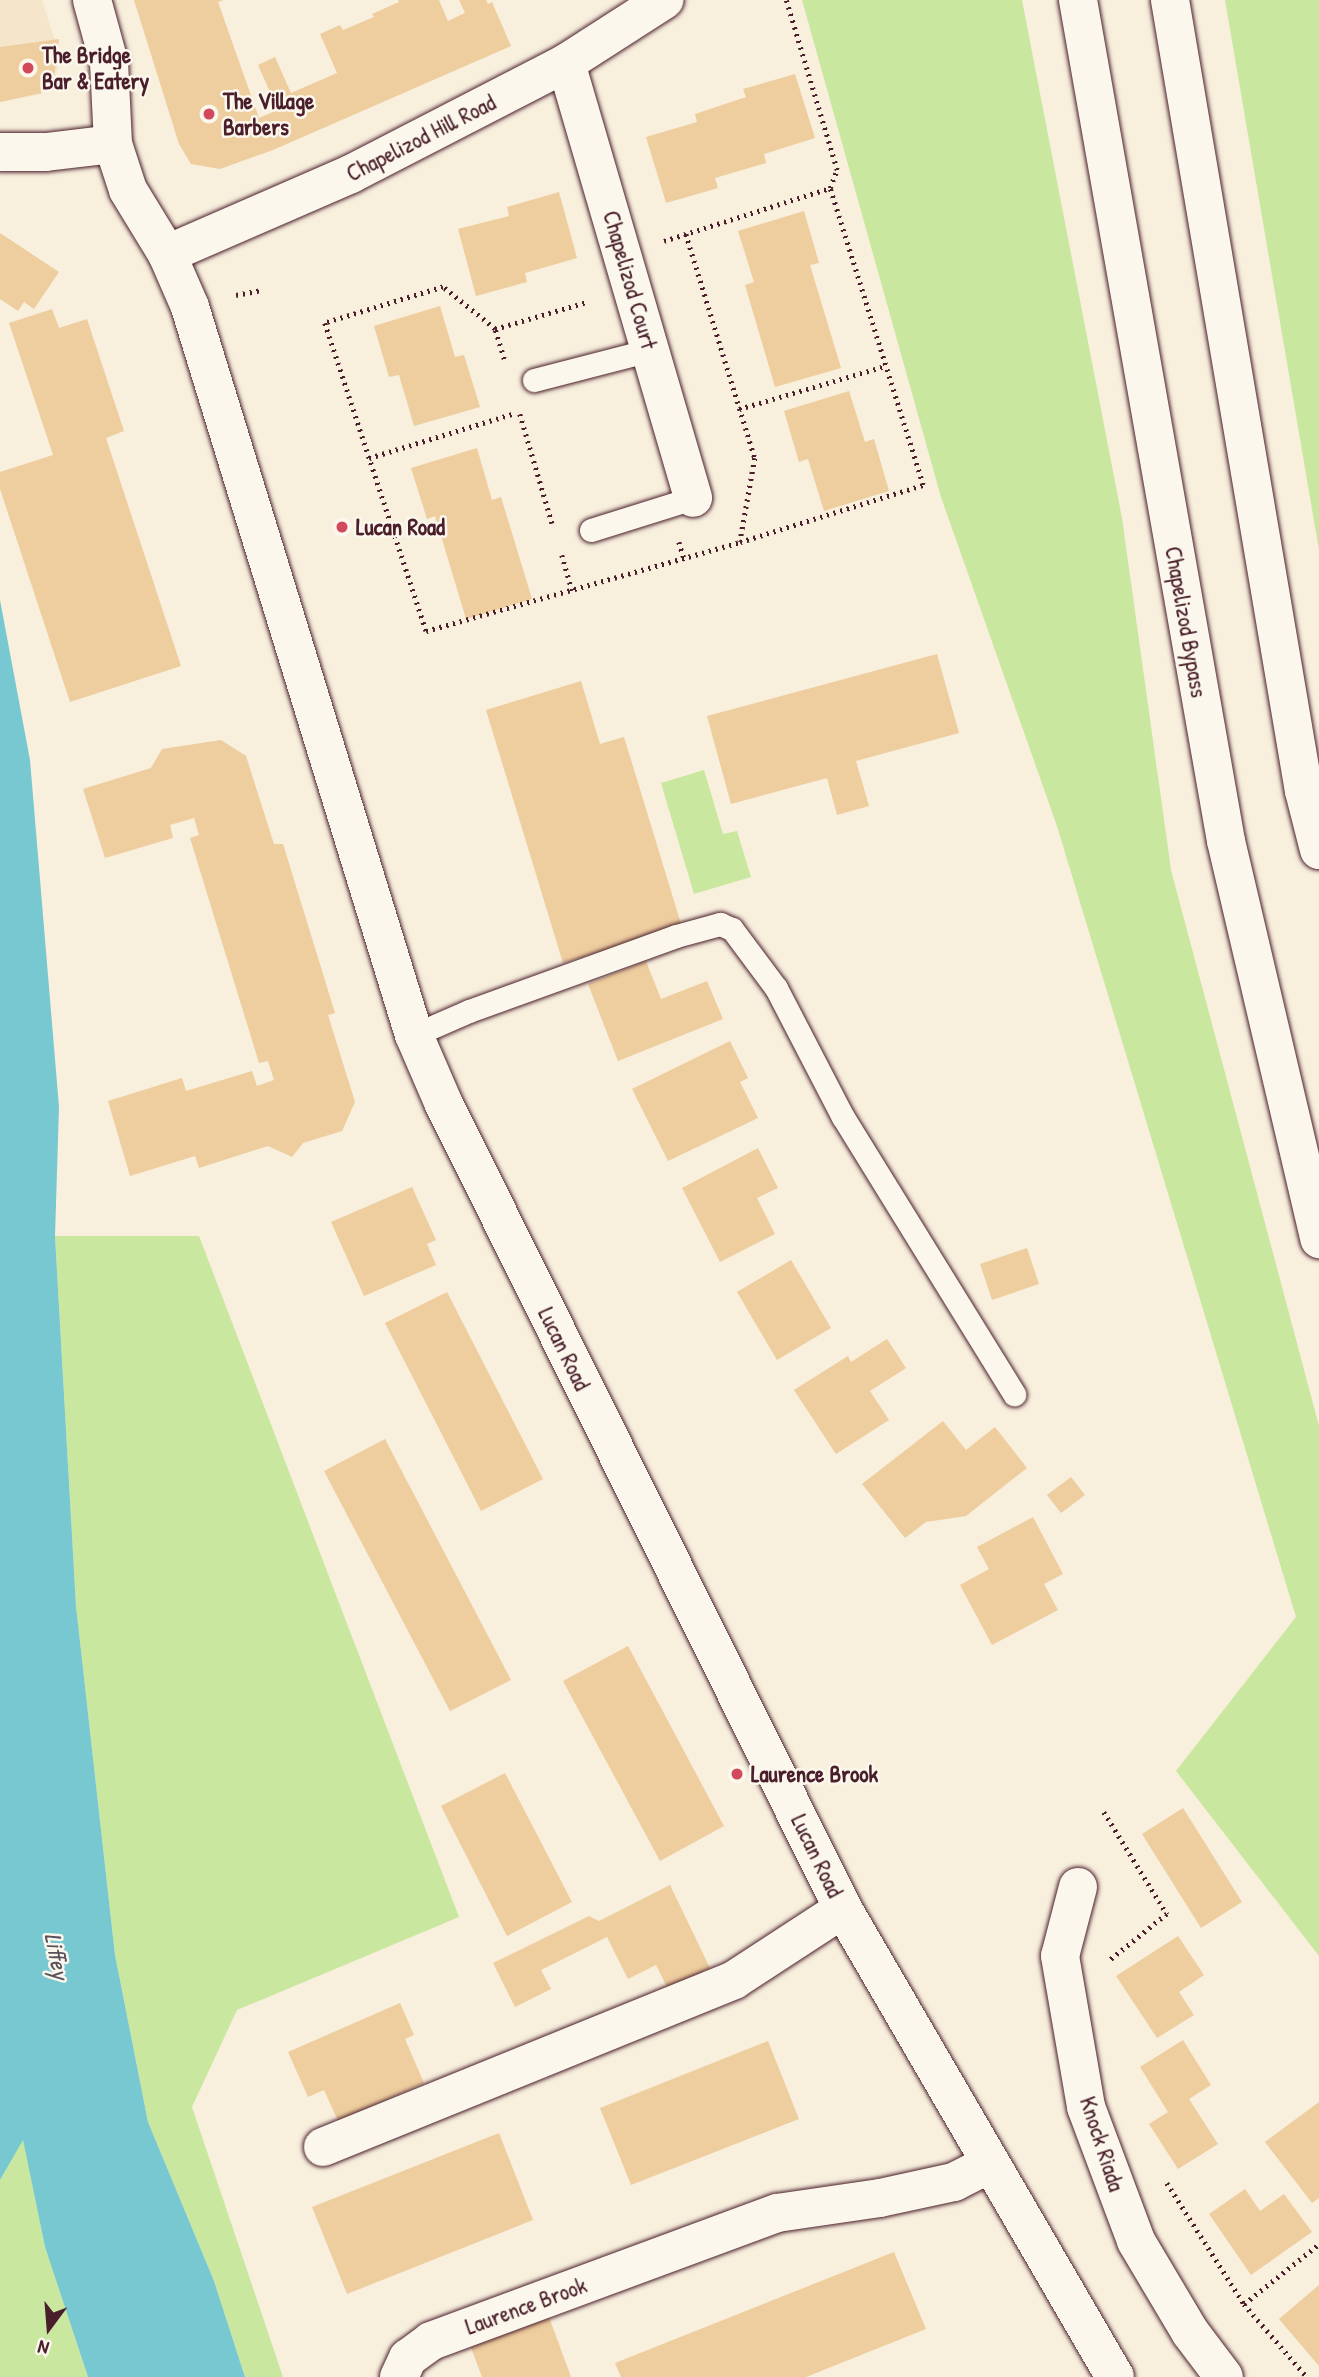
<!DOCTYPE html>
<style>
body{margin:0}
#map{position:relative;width:1319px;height:2377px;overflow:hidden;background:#f8efdd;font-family:"Patrick Hand",sans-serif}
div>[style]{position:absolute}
.built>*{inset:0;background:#f5e5ca}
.green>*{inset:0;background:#c9e79f}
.water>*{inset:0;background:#78c8d1}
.building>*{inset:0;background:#eecd9f}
.path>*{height:4.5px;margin-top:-2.25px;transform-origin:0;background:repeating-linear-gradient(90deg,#4a1f2b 0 2px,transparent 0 7px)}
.roads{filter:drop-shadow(0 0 2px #4a1f2b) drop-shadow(0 0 2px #4a1f2b)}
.service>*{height:23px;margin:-11.5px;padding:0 11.5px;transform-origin:11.5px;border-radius:11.5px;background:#fbf7ec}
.minor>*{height:38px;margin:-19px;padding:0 19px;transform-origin:19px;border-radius:19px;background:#fbf7ec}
.tertiary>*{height:38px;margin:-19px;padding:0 19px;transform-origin:19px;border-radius:19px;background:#fbf7ec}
.secondary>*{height:38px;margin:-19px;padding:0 19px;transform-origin:19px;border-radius:19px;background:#fbf7ec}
.dots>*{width:19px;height:19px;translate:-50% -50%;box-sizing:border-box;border:4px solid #fbf7ec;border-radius:50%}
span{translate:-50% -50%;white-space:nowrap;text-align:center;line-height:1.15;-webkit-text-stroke:5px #fbf7ec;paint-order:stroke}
.poi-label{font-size:23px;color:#4a1f2b;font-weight:700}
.left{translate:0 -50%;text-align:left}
.street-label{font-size:23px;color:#4a1f2b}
.water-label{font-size:24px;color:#58525d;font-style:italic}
.north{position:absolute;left:14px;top:2293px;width:70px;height:70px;-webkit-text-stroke:5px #fbf7ec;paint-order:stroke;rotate:196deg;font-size:19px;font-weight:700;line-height:28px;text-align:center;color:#4a1f2b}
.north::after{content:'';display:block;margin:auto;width:24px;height:32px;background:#4a1f2b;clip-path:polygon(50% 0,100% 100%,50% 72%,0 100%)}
</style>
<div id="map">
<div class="built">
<div style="clip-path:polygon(0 0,42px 0,60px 57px,55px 77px,42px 94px,0 102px)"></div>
</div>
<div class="green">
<div style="clip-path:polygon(802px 0,1022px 0,1122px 518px,1171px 870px,1319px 1426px,1319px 1956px,1176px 1771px,1296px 1617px,1057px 826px,941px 497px)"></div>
<div style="clip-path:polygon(1225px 0,1319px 0,1319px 550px)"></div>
<div style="clip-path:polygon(704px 770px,723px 834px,737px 831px,751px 877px,694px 894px,661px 783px)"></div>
<div style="clip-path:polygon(55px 1236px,199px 1236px,459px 1917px,237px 2010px,192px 2107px,283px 2377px,245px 2377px,214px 2281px,148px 2122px,115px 1955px,76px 1606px)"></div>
<div style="clip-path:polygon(23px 2139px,45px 2247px,88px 2377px,0 2377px,0 2180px)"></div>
</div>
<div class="water">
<div style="clip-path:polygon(0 600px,30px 760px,59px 1107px,55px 1236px,76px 1606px,115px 1955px,148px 2122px,214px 2281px,245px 2377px,88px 2377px,45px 2247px,23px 2140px,0 2180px)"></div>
</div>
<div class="building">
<div style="clip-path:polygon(134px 0,224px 0,218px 2px,259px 118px,278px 110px,258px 65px,275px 57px,291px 93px,337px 73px,320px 34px,340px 25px,343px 30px,374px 17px,372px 14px,399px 2px,398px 0,439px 0,448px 21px,465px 13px,459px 0,486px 0,488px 4px,492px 2px,511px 46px,273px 150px,220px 169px,191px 164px,179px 144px)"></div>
<div style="clip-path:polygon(59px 39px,54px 78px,41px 93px,0 102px,0 47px)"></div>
<div style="clip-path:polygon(795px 74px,815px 138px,764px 154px,766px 163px,715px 178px,718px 188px,666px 203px,646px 137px,697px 122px,695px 114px,746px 97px,743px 89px)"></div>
<div style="clip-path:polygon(559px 192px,577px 258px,525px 273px,527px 282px,476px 296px,458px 229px,509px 216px,507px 207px)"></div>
<div style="clip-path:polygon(804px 211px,819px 263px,810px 265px,841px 368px,775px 387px,745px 285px,754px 282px,738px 231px)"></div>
<div style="clip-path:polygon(0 233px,59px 272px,34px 309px,24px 302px,18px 311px,0 299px)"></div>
<div style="clip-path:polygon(440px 306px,455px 357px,464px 355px,480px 407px,414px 426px,399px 375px,389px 377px,374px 326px)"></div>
<div style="clip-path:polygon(52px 309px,59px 328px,87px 319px,124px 431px,106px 438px,181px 666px,70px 702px,0 489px,0 472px,53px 455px,9px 323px)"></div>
<div style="clip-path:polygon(849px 391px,865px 442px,874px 439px,889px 491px,824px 511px,808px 459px,799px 462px,784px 411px)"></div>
<div style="clip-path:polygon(477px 448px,492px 500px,501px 497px,532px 599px,466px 619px,435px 516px,427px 519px,411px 468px)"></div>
<div style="clip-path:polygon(937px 654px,959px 733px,856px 761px,869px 806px,837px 815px,827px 778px,731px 804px,707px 716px)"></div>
<div style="clip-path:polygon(581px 681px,600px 744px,624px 737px,682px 927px,563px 963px,486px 710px)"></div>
<div style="clip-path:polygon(221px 740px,246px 756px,274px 844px,283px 844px,335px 1013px,328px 1015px,355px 1102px,342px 1131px,303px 1143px,292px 1157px,268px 1146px,199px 1168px,195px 1156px,130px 1176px,108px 1101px,182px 1078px,186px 1091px,252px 1071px,257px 1086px,274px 1080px,268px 1061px,259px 1063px,190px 838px,199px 835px,194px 818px,170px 825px,173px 838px,105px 858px,83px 789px,151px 768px,162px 749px)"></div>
<div style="clip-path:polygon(646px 961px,661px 999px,707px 981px,723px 1019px,618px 1061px,588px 984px)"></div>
<div style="clip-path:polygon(730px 1041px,748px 1078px,740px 1082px,758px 1118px,668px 1161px,632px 1089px)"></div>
<div style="clip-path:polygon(758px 1148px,778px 1188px,757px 1198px,775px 1234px,720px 1262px,682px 1188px)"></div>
<div style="clip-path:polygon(412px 1187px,436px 1240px,427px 1244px,436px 1265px,364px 1296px,331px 1222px)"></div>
<div style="clip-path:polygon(1027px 1248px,1039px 1284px,992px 1300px,980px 1264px)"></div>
<div style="clip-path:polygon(791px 1260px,831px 1328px,777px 1360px,737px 1292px)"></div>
<div style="clip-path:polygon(447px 1292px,543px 1479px,481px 1511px,385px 1323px)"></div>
<div style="clip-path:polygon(887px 1339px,906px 1368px,870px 1391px,889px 1420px,836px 1454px,794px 1390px,848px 1356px,851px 1362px)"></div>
<div style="clip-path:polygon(943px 1421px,966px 1450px,995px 1427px,1027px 1468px,966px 1516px,926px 1522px,905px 1538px,862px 1484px)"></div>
<div style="clip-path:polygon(385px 1439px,511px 1680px,450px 1711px,324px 1471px)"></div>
<div style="clip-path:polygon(1071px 1477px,1085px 1495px,1061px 1513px,1047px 1495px)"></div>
<div style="clip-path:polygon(1033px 1517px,1063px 1574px,1044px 1584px,1058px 1610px,992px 1645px,960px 1585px,989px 1569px,977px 1547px)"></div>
<div style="clip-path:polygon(628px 1646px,724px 1826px,660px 1861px,563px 1681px)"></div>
<div style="clip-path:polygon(505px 1773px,572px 1902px,507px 1936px,441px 1806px)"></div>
<div style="clip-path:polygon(1183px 1808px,1242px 1902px,1201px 1928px,1142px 1834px)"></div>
<div style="clip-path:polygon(670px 1885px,710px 1968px,668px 1989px,656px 1965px,628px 1979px,607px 1937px,541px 1970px,551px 1989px,515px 2007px,493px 1963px,589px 1916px,599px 1921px)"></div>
<div style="clip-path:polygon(1178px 1936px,1204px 1975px,1179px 1992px,1194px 2015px,1157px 2038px,1116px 1976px)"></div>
<div style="clip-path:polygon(400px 2003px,414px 2035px,405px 2039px,424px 2083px,338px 2121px,324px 2090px,308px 2097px,288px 2052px)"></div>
<div style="clip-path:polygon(1183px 2040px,1211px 2085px,1189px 2099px,1218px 2144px,1178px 2169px,1149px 2124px,1168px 2112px,1140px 2067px)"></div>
<div style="clip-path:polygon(768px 2041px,799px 2119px,631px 2185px,600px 2108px)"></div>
<div style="clip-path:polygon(1319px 2102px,1319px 2198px,1312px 2203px,1265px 2142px)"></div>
<div style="clip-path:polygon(499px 2133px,533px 2220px,347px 2294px,312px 2207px)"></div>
<div style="clip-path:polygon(1245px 2189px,1260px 2211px,1284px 2194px,1312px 2232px,1251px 2275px,1209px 2214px)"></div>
<div style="clip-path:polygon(894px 2252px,926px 2329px,806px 2377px,621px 2377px,615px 2363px)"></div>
<div style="clip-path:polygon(1319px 2285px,1319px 2366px,1279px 2319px)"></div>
<div style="clip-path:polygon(549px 2317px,571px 2377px,482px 2377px,470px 2345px)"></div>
</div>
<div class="path">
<div style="left:686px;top:234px;width:234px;rotate:72.9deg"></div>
<div style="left:755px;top:458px;width:85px;rotate:100.1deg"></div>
<div style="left:664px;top:241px;width:174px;rotate:-17.7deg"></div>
<div style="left:236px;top:295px;width:26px;rotate:-11deg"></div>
<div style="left:495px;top:329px;width:67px;rotate:-141.1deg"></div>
<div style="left:443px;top:287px;width:123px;rotate:163deg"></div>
<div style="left:325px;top:323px;width:324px;rotate:71.8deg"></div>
<div style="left:426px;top:631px;width:326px;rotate:-15.8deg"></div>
<div style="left:740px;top:542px;width:192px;rotate:-17.3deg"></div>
<div style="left:923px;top:485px;width:311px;rotate:-107.4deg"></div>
<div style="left:830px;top:188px;width:19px;rotate:-69deg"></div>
<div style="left:837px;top:170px;width:177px;rotate:-106.7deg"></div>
<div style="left:504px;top:359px;width:31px;rotate:-107deg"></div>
<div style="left:495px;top:329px;width:96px;rotate:-16.4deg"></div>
<div style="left:739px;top:409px;width:152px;rotate:-16.4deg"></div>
<div style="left:520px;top:414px;width:114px;rotate:73.6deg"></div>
<div style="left:369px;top:458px;width:153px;rotate:-17.1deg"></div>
<div style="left:679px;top:542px;width:17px;rotate:73deg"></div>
<div style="left:562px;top:555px;width:37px;rotate:74deg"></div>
<div style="left:1104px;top:1812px;width:120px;rotate:58.3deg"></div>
<div style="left:1167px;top:1914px;width:75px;rotate:141deg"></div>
<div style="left:1167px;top:2183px;width:143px;rotate:57.5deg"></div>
<div style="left:1244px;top:2304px;width:96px;rotate:49.2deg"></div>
<div style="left:1244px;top:2304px;width:96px;rotate:-38.7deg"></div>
</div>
<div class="roads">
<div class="service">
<div style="left:534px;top:380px;width:120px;rotate:-14.5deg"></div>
<div style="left:591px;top:530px;width:107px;rotate:-17.4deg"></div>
<div style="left:414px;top:1035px;width:60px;rotate:-23.6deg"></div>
<div style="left:469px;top:1011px;width:220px;rotate:-19.9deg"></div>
<div style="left:676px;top:936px;width:46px;rotate:-15.3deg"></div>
<div style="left:720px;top:924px;width:13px;rotate:23deg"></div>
<div style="left:732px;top:929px;width:74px;rotate:53.3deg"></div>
<div style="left:776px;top:988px;width:145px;rotate:62.6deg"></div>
<div style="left:843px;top:1117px;width:326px;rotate:58.3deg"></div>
</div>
<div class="minor">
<div style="left:566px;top:63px;width:453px;rotate:73.7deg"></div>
<div style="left:167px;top:254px;width:201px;rotate:-23.5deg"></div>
<div style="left:351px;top:174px;width:242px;rotate:-27.3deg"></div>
<div style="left:566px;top:63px;width:117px;rotate:-32.7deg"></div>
<div style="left:1078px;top:1887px;width:71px;rotate:104.6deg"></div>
<div style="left:1060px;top:1956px;width:153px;rotate:80.2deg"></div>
<div style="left:1086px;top:2107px;width:143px;rotate:69.5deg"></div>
<div style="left:1136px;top:2241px;width:106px;rotate:59.3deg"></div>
<div style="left:1190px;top:2332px;width:56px;rotate:52.9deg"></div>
<div style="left:323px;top:2147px;width:444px;rotate:-22.1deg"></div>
<div style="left:734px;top:1980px;width:130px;rotate:-33.1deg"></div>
<div style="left:399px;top:2377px;width:21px;rotate:-65deg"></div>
<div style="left:408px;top:2358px;width:29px;rotate:-36deg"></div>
<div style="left:431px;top:2341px;width:369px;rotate:-20.3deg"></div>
<div style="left:777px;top:2213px;width:104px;rotate:-8.3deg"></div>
<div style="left:880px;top:2198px;width:76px;rotate:-12.2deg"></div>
<div style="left:954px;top:2182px;width:39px;rotate:-27deg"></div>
</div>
<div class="tertiary">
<div style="left:92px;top:0;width:64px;rotate:74.7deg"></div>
<div style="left:109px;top:62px;width:82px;rotate:87.2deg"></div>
</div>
<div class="secondary">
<div style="left:1078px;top:0;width:854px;rotate:80.02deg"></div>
<div style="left:1226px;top:841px;width:409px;rotate:76.8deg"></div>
<div style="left:1170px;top:0;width:802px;rotate:80.39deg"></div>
<div style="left:1304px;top:791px;width:61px;rotate:75.7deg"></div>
<div style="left:0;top:152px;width:46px"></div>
<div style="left:46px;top:152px;width:67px;rotate:-6.8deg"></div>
<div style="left:113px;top:144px;width:48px;rotate:71.9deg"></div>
<div style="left:128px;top:190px;width:75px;rotate:58.6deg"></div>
<div style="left:167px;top:254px;width:58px;rotate:66.5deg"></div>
<div style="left:190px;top:307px;width:762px;rotate:72.9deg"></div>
<div style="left:414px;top:1035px;width:73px;rotate:66.6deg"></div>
<div style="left:443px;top:1102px;width:901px;rotate:63.63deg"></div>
<div style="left:843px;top:1909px;width:541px;rotate:59.83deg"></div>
</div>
</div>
<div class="dots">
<div style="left:28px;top:68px;background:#d1495b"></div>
<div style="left:209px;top:114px;background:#d1495b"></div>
<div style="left:342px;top:527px;background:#d1495b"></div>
<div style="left:737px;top:1774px;background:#d1495b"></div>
</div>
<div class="poi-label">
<span class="left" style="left:42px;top:68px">The Bridge<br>Bar &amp; Eatery</span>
<span class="left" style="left:223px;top:114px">The Village<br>Barbers</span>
<span class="left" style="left:356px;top:527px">Lucan Road</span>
<span class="left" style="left:751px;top:1774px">Laurence Brook</span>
</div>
<div class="street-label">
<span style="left:421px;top:138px;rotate:-27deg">Chapelizod Hill Road</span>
<span style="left:630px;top:280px;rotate:74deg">Chapelizod Court</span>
<span style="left:1186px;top:622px;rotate:80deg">Chapelizod Bypass</span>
<span style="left:564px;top:1349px;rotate:64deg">Lucan Road</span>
<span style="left:817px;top:1856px;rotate:64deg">Lucan Road</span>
<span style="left:1102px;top:2144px;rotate:72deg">Knock Riada</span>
<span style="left:526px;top:2306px;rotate:-20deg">Laurence Brook</span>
</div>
<div class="water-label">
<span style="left:57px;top:1956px;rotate:79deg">Liffey</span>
</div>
<div class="north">N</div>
</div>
